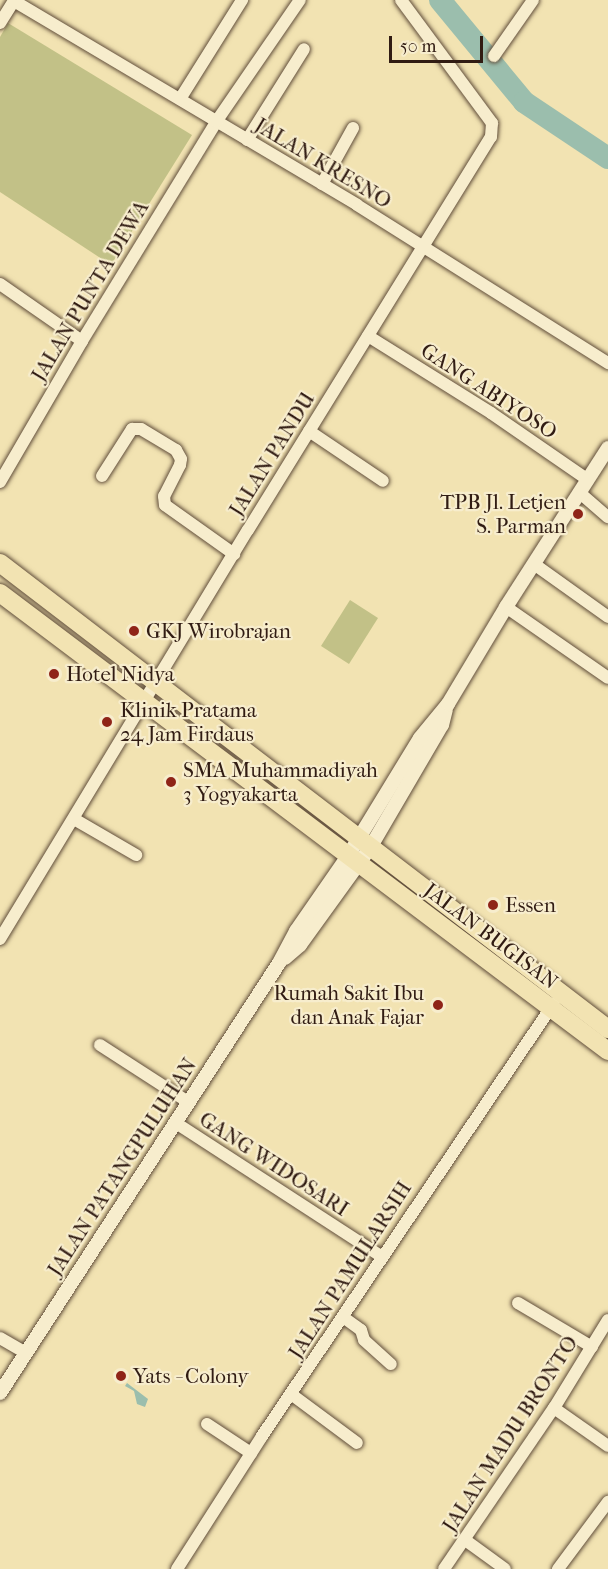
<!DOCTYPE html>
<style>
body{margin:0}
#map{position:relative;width:608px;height:1569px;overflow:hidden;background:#f2e3b2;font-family:"IM FELL French Canon",serif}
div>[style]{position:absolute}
.green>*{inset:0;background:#c2c187}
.water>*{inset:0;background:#9bbead}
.river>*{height:22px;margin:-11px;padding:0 11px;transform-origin:11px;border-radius:11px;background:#9bbead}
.roads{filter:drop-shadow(0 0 2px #614e3b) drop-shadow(0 0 2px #614e3b)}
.minor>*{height:12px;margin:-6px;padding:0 6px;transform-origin:6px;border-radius:6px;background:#f7edcd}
.tertiary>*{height:14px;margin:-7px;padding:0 7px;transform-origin:7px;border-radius:7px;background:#f7edcd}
.primary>*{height:18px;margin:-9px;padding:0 9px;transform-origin:9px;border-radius:9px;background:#f2e3b2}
.dots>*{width:16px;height:16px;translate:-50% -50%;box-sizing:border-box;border:3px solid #f7edcd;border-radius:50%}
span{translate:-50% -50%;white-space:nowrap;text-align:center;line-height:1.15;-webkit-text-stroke:4.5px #f7edcd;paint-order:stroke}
.street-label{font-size:21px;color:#311c13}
.poi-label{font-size:21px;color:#311c13}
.right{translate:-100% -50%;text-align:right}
.left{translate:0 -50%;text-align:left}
.scale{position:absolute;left:389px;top:36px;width:94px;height:27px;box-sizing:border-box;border:3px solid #311c13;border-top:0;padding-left:8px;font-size:18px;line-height:21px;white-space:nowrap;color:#311c13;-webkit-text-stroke:4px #f7edcd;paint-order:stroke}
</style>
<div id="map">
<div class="green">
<div style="clip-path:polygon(8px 23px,192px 135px,111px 265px,0 192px,0 37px)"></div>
<div style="clip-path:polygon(350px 600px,378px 618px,349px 664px,321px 646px)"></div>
</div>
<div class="water">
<div style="clip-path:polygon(127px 1383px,148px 1399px,145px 1407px,137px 1404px,134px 1391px,125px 1386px)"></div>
</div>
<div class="river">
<div style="left:440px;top:0;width:132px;rotate:50.5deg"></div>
<div style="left:524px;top:102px;width:101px;rotate:33.7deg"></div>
</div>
<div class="roads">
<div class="minor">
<div style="left:14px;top:1px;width:399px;rotate:30.7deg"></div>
<div style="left:357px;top:205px;width:297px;rotate:32.2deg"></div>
<div style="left:0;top:23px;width:26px;rotate:-58deg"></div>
<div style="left:494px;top:56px;width:68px;rotate:-55.1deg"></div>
<div style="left:180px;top:99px;width:117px;rotate:-57.9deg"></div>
<div style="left:247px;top:140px;width:107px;rotate:-57.9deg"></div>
<div style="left:322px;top:184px;width:64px;rotate:-61deg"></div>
<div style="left:0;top:284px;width:100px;rotate:34.8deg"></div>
<div style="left:368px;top:336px;width:145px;rotate:32deg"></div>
<div style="left:491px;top:413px;width:118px;rotate:34.6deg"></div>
<div style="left:309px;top:431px;width:89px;rotate:34deg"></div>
<div style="left:102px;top:476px;width:56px;rotate:-57.4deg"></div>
<div style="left:132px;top:429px;width:9px"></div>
<div style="left:141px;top:429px;width:41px;rotate:31deg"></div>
<div style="left:176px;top:450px;width:10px;rotate:61deg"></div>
<div style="left:181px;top:459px;width:6px;rotate:99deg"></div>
<div style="left:180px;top:465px;width:35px;rotate:117deg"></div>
<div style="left:164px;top:496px;width:9px;rotate:84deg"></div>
<div style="left:165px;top:505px;width:85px;rotate:35.4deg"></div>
<div style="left:0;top:482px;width:163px;rotate:-59.8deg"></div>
<div style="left:82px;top:341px;width:257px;rotate:-58.5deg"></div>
<div style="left:216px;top:122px;width:148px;rotate:-55.5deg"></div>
<div style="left:580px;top:493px;width:37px;rotate:41deg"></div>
<div style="left:534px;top:564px;width:91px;rotate:35.6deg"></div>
<div style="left:506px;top:607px;width:124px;rotate:34.8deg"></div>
<div style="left:74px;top:819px;width:72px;rotate:30.1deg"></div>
<div style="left:0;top:939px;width:478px;rotate:-58.8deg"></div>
<div style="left:248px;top:530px;width:462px;rotate:-58.3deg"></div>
<div style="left:491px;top:137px;width:14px;rotate:-86deg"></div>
<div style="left:492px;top:123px;width:153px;rotate:-126.5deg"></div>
<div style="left:100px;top:1045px;width:105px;rotate:32.9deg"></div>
<div style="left:176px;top:1123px;width:246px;rotate:33deg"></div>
<div style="left:518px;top:1303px;width:86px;rotate:30.7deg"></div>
<div style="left:343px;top:1317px;width:22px;rotate:36deg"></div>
<div style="left:361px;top:1330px;width:10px;rotate:73deg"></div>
<div style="left:364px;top:1340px;width:36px;rotate:42deg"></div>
<div style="left:0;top:1338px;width:30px;rotate:30deg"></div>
<div style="left:291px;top:1394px;width:82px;rotate:36.6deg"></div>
<div style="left:554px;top:1408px;width:66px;rotate:35.1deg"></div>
<div style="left:207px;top:1424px;width:53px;rotate:33.4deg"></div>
<div style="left:465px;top:1540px;width:49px;rotate:35.9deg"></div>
<div style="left:177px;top:1569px;width:158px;rotate:-57.4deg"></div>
<div style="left:262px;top:1436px;width:522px;rotate:-56.01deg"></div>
<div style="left:444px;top:1569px;width:195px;rotate:-55.7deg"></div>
<div style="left:554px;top:1408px;width:103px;rotate:-58.5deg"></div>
<div style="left:558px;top:1569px;width:84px;rotate:-53.3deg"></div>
</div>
<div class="tertiary">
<div style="left:285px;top:958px;width:20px;rotate:-41deg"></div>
<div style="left:300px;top:945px;width:120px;rotate:-54.2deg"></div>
<div style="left:370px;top:848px;width:143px;rotate:-59.7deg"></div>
<div style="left:442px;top:725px;width:16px;rotate:-76deg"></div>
<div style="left:0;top:1393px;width:513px;rotate:-57.02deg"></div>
<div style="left:279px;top:963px;width:36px;rotate:-62deg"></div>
<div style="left:296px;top:931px;width:91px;rotate:-55.3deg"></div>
<div style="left:348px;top:856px;width:138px;rotate:-58.6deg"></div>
<div style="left:420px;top:738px;width:44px;rotate:-50.5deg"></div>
<div style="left:448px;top:704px;width:113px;rotate:-59.1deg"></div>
<div style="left:506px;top:607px;width:189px;rotate:-57.3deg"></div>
</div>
<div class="primary">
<div style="left:0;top:563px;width:766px;rotate:37.47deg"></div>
<div style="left:0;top:593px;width:761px;rotate:36.99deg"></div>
</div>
</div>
<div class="dots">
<div style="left:578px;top:514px;background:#8f2418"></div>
<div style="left:134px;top:631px;background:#8f2418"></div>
<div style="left:54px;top:674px;background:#8f2418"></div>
<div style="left:107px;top:722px;background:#8f2418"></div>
<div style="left:171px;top:782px;background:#8f2418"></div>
<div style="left:493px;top:905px;background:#8f2418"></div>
<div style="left:438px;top:1005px;background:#8f2418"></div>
<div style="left:121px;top:1376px;background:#8f2418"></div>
</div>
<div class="street-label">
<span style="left:323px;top:163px;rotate:31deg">JALAN KRESNO</span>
<span style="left:90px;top:291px;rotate:-59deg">JALAN PUNTA DEWA</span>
<span style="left:489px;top:391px;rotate:33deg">GANG ABIYOSO</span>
<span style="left:272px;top:454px;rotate:-58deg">JALAN PANDU</span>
<span style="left:491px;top:936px;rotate:37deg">JALAN BUGISAN</span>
<span style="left:274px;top:1164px;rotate:33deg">GANG WIDOSARI</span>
<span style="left:122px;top:1167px;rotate:-57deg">JALAN PATANGPULUHAN</span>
<span style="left:350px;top:1270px;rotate:-57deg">JALAN PAMULARSIH</span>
<span style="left:510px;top:1434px;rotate:-57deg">JALAN MADU BRONTO</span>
</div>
<div class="poi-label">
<span class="right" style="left:566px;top:514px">TPB Jl. Letjen<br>S. Parman</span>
<span class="left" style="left:146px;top:631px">GKJ Wirobrajan</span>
<span class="left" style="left:66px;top:674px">Hotel Nidya</span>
<span class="left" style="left:120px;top:722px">Klinik Pratama<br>24 Jam Firdaus</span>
<span class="left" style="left:183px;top:782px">SMA Muhammadiyah<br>3 Yogyakarta</span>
<span class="left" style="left:505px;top:905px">Essen</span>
<span class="right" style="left:424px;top:1005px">Rumah Sakit Ibu<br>dan Anak Fajar</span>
<span class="left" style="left:133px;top:1376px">Yats - Colony</span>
</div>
<div class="scale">50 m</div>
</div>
